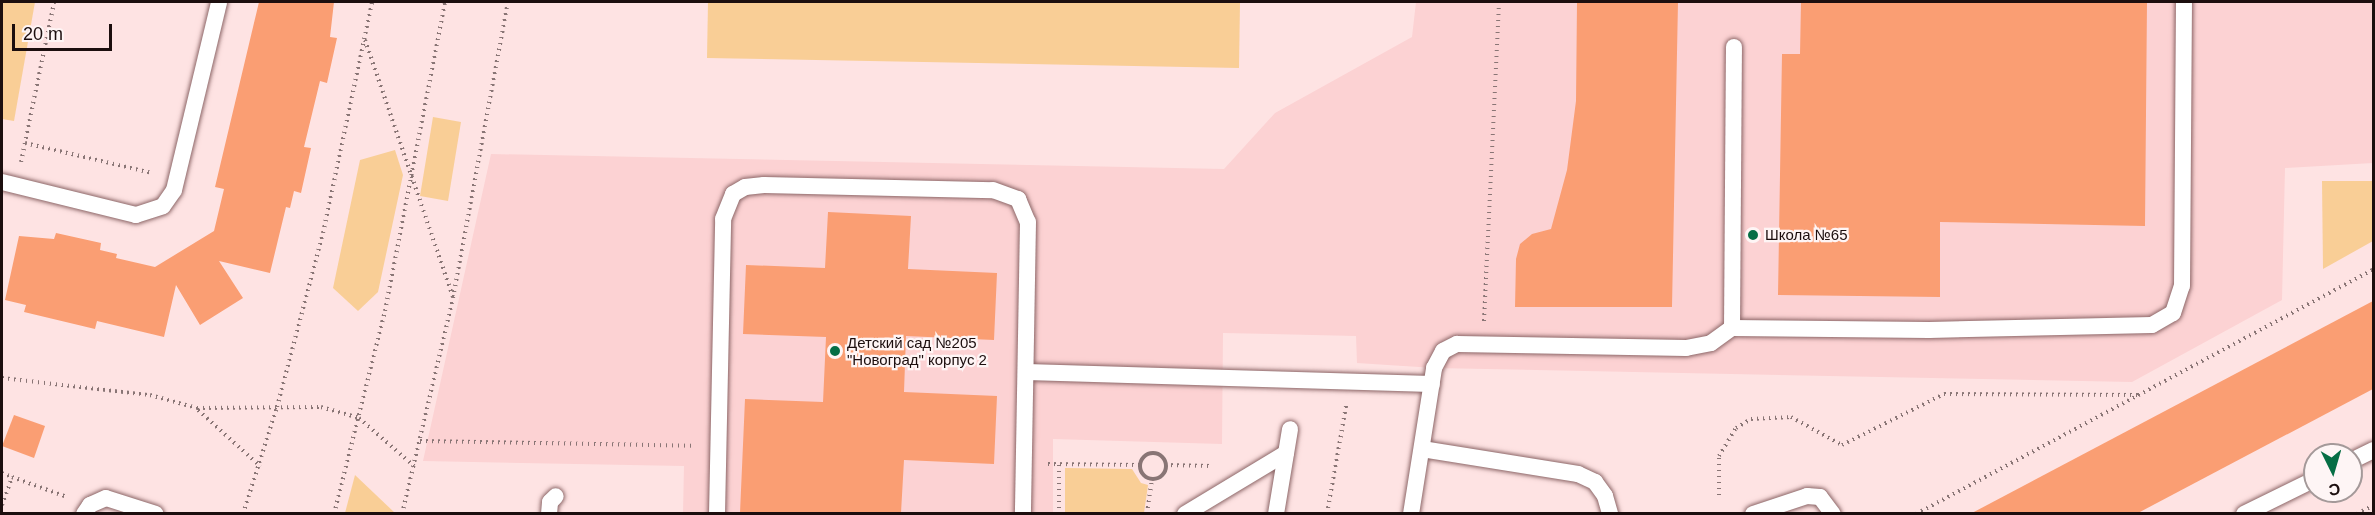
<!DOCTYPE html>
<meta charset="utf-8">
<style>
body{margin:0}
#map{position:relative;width:2375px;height:515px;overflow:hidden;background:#fee3e3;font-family:Helvetica,sans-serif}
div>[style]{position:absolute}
.built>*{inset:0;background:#fcd2d3}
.green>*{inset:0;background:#f9ce96}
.building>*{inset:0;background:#fa9e73}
.path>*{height:4px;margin-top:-2px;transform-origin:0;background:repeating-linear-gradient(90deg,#897575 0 1.5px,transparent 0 6px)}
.path>.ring{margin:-2px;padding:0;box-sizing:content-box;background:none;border:4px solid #897575;border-radius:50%}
.roads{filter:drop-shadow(0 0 2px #8c6667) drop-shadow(0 0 2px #8c6667)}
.lane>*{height:16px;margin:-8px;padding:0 8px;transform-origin:8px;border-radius:8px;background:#fff}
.dots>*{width:16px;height:16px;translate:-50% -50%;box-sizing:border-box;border:3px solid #fef5f5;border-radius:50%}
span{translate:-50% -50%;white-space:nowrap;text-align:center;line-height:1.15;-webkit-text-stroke:4.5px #fef5f5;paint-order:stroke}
.poi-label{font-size:15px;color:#1c0e0e}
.left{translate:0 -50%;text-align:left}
.frame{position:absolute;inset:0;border:3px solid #1c0e0e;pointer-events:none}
.north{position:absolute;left:2303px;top:443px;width:60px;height:60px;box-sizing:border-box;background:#fef5f5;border:2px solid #a49999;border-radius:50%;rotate:175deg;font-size:16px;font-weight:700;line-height:24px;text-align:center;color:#1c0e0e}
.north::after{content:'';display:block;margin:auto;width:21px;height:27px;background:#066e45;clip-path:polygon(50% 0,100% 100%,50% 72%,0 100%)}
.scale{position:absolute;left:12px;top:24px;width:100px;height:27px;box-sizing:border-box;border:3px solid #1c0e0e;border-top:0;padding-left:8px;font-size:18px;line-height:21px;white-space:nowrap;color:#1c0e0e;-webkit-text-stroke:4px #fef5f5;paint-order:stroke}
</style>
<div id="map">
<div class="built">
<div style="clip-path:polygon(1416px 2px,2373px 2px,2373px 163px,2285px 168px,2282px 300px,2132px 382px,1434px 368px,1357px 363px,1356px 336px,1223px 333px,1222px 444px,1053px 439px,1053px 513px,683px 513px,684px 466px,423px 461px,491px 154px,1224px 169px,1275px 113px,1412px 37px)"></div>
</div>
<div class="green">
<div style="clip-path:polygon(2px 2px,35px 2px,14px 121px,2px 119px)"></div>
<div style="clip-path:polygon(708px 2px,1240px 2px,1239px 68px,707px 58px)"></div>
<div style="clip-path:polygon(433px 117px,461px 122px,448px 201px,420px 196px)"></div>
<div style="clip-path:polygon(395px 150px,403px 175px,378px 292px,358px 311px,333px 288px,360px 160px)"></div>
<div style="clip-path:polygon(2322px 181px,2374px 181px,2373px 241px,2323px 269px)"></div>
<div style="clip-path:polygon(1065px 468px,1132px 469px,1141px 483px,1148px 485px,1144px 513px,1065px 513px)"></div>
<div style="clip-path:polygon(355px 475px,395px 513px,345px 513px)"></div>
</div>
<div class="building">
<div style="clip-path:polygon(259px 2px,334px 2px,330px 37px,337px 38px,327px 83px,320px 81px,304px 147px,311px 148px,301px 193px,294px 191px,290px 208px,286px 207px,270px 273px,219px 261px,243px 298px,200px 325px,176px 285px,164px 337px,97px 321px,95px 329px,24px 312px,26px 305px,5px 300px,19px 236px,54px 239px,56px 233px,101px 243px,100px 250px,117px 254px,116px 258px,155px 267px,214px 231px,224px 189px,215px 187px)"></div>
<div style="clip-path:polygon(1577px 2px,1678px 2px,1672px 307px,1515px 307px,1516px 259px,1520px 244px,1532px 234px,1551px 229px,1567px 170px,1576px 101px)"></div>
<div style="clip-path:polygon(1801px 2px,2147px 2px,2145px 226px,1940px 222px,1940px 297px,1778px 295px,1782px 54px,1800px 54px)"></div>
<div style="clip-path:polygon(828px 212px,911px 216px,908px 269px,997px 273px,994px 340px,906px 336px,904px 392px,997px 396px,994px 464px,904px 460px,901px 513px,740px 513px,745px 399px,823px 402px,826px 337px,743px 334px,746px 265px,825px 268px)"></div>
<div style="clip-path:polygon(2373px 301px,2373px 389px,2138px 513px,1972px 513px)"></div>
<div style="clip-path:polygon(14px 415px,45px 426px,34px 458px,2px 446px)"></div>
</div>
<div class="path">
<div style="left:365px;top:40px;width:272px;rotate:71.1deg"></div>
<div style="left:25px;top:143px;width:130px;rotate:13.3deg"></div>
<div style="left:21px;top:162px;width:163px;rotate:-78.3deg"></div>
<div style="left:1484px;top:321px;width:319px;rotate:-87.3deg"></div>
<div style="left:2px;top:378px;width:149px;rotate:6.6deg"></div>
<div style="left:150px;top:395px;width:49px;rotate:15.5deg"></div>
<div style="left:197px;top:408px;width:124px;rotate:-0.5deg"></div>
<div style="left:321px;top:407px;width:40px;rotate:16deg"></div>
<div style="left:359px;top:418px;width:73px;rotate:41.1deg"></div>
<div style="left:198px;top:410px;width:84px;rotate:42.1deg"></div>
<div style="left:420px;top:441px;width:273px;rotate:1deg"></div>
<div class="ring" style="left:1140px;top:453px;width:22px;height:22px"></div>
<div style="left:1048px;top:464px;width:92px;rotate:0.6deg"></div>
<div style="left:1165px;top:465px;width:47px;rotate:1.2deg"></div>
<div style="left:2px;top:473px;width:11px;rotate:22deg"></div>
<div style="left:1719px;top:495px;width:39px;rotate:-90deg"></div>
<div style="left:1719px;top:456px;width:33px;rotate:-59deg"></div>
<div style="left:1736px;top:428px;width:17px;rotate:-31deg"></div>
<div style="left:1751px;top:419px;width:40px;rotate:-2.9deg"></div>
<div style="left:1791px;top:417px;width:58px;rotate:28.8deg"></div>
<div style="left:1842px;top:445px;width:114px;rotate:-26.6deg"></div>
<div style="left:1944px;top:394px;width:194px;rotate:0.3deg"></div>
<div style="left:2px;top:505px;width:30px;rotate:-70deg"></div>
<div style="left:12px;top:477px;width:59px;rotate:20deg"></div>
<div style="left:243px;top:514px;width:112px;rotate:-72.4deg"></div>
<div style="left:277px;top:407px;width:180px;rotate:-75.2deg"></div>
<div style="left:323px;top:233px;width:236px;rotate:-78deg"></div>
<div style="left:334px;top:514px;width:209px;rotate:-75.9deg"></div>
<div style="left:385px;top:311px;width:315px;rotate:-79deg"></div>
<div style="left:402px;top:514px;width:222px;rotate:-76.7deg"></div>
<div style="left:453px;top:298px;width:301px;rotate:-79.5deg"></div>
<div style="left:1059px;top:514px;width:50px;rotate:-90deg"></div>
<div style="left:1147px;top:514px;width:36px;rotate:-82deg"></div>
<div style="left:1327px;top:514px;width:110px;rotate:-80deg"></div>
<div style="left:1916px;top:514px;width:519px;rotate:-28.14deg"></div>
<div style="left:2357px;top:514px;width:19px;rotate:-28deg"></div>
</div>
<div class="roads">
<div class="lane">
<div style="left:2px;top:182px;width:138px;rotate:13.8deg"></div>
<div style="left:136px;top:215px;width:28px;rotate:-18deg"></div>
<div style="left:163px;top:206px;width:19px;rotate:-55deg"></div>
<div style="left:174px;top:190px;width:193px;rotate:-76.5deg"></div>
<div style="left:1732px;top:328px;width:281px;rotate:-89.6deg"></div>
<div style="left:1026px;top:372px;width:406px;rotate:1.7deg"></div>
<div style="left:1422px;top:449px;width:158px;rotate:9.1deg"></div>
<div style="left:1578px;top:474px;width:19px;rotate:25deg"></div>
<div style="left:1595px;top:482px;width:17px;rotate:54deg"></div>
<div style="left:1605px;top:496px;width:19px;rotate:74deg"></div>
<div style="left:2351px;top:461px;width:25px;rotate:-26deg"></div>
<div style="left:84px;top:514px;width:11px;rotate:-56deg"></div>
<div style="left:90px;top:505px;width:17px;rotate:-24deg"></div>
<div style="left:106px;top:498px;width:52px;rotate:17.7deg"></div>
<div style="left:549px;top:514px;width:12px;rotate:-85deg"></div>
<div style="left:550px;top:502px;width:8px;rotate:-45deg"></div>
<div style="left:717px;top:514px;width:295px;rotate:-88.8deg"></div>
<div style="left:723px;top:219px;width:27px;rotate:-68deg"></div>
<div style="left:733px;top:194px;width:14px;rotate:-30deg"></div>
<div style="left:745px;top:187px;width:19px;rotate:-6deg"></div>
<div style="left:764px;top:185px;width:229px;rotate:1.3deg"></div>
<div style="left:993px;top:190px;width:27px;rotate:20deg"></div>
<div style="left:1018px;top:199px;width:25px;rotate:67deg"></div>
<div style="left:1028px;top:222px;width:292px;rotate:91deg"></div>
<div style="left:1185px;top:514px;width:118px;rotate:-31.1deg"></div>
<div style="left:1276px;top:514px;width:86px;rotate:-80.6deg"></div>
<div style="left:1411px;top:514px;width:148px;rotate:-81deg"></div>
<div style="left:1434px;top:368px;width:19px;rotate:-62deg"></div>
<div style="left:1443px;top:351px;width:16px;rotate:-27deg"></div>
<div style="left:1457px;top:344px;width:229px;rotate:1deg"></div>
<div style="left:1686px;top:348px;width:25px;rotate:-11deg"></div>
<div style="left:1711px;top:343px;width:26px;rotate:-36deg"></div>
<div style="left:1732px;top:328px;width:197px;rotate:0.6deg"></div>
<div style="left:1929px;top:330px;width:223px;rotate:-1.3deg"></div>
<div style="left:2152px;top:325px;width:24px;rotate:-30deg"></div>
<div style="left:2173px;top:313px;width:28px;rotate:-72deg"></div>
<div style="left:2182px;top:286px;width:284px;rotate:-89.6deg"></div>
<div style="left:1753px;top:514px;width:57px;rotate:-18.4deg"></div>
<div style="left:1807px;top:496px;width:13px;rotate:4deg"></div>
<div style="left:1820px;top:497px;width:21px;rotate:53deg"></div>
<div style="left:2244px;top:514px;width:79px;rotate:-26.2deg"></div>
</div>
</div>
<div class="dots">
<div style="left:1753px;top:235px;background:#066e45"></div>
<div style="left:835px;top:351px;background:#066e45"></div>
</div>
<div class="poi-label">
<span class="left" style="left:1765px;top:235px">Школа №65</span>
<span class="left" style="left:847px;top:351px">Детский сад №205<br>"Новоград" корпус 2</span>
</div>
<div class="frame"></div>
<div class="north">С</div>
<div class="scale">20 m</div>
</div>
